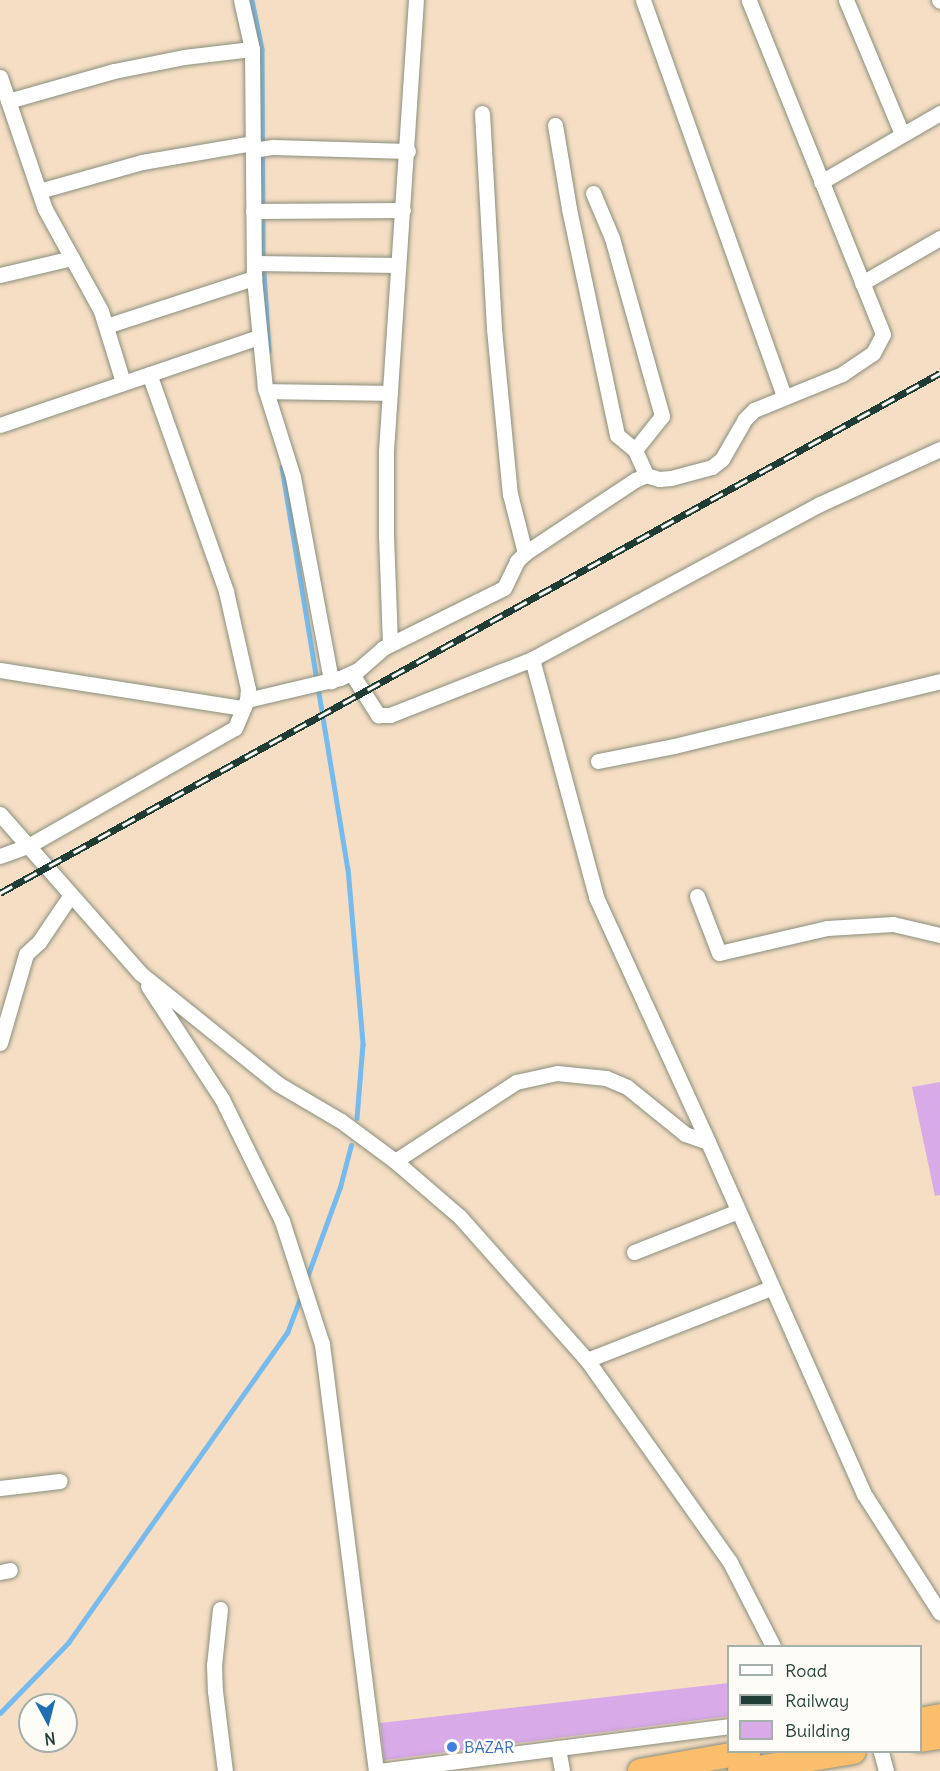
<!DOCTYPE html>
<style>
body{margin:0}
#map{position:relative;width:940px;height:1771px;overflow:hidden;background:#f5dec4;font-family:Delius,sans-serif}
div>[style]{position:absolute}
.stream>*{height:4.5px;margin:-2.25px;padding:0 2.25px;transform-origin:2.25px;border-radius:2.25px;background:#77baed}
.building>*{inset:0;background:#d8aae8}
.roads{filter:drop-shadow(0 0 2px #8a8e7c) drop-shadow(0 0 2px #8a8e7c)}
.minor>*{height:15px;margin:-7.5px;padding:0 7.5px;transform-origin:7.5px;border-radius:7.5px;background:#fff}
.trunk>*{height:24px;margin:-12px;padding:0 12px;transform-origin:12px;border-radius:12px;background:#fabe6d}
.rail>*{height:7px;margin-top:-3.5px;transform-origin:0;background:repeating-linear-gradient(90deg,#fdfcf7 0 14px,#1f3d34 0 28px);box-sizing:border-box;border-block:2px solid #1f3d34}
.dots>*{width:16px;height:16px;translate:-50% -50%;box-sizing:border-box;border:3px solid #fdfcf7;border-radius:50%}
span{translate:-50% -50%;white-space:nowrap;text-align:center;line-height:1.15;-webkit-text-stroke:4.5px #fdfcf7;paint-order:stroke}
.shop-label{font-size:16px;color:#366cbe}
.left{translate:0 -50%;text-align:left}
.legend{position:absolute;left:727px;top:1645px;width:195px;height:108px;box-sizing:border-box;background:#fdfcf7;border:2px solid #a4b0a9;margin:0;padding:8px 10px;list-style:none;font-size:18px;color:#1f3d34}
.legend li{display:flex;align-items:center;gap:12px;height:30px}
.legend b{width:30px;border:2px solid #a4b0a9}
.north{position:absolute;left:18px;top:1693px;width:60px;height:60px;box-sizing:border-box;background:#fdfcf7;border:2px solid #a4b0a9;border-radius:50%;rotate:173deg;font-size:16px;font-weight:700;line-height:24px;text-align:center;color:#1f3d34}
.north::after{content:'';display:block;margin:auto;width:21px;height:27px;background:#1f6fb2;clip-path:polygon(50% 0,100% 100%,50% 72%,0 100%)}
</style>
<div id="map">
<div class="stream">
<div style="left:252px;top:0;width:50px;rotate:78.5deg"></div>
<div style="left:262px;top:49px;width:208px;rotate:89.7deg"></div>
<div style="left:263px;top:257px;width:94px;rotate:86.3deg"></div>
<div style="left:282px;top:467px;width:406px;rotate:80.7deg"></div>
<div style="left:348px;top:868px;width:177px;rotate:85.1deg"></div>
<div style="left:363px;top:1044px;width:74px;rotate:94.6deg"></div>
<div style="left:306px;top:1280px;width:99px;rotate:-69.9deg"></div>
<div style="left:340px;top:1187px;width:43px;rotate:-75.3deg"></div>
<div style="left:0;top:1713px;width:98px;rotate:-45.8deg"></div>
<div style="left:68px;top:1643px;width:380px;rotate:-54.8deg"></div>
<div style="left:287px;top:1333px;width:43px;rotate:-69.4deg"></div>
</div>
<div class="building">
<div style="clip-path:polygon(940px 1082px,940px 1195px,935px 1196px,912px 1087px)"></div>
<div style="clip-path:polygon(729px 1683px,729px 1716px,384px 1760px,380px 1723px)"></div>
</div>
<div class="roads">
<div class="minor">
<div style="left:241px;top:0;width:50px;rotate:77.3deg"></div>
<div style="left:252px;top:49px;width:229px;rotate:89.5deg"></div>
<div style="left:254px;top:278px;width:111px;rotate:84.3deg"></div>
<div style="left:265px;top:388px;width:93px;rotate:72.5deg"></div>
<div style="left:293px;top:477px;width:208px;rotate:79.4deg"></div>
<div style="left:643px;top:0;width:421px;rotate:70.4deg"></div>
<div style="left:846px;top:0;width:145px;rotate:67.3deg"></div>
<div style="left:939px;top:0;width:1px;rotate:45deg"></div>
<div style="left:0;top:77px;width:139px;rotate:71.2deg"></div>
<div style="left:45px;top:209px;width:116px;rotate:61.2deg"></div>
<div style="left:101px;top:311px;width:74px;rotate:72.8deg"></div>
<div style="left:8px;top:101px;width:110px;rotate:-15.8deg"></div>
<div style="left:114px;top:71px;width:71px;rotate:-11.3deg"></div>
<div style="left:184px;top:57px;width:68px;rotate:-6.7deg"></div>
<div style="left:482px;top:113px;width:216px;rotate:86.8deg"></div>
<div style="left:494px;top:329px;width:166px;rotate:84.5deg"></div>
<div style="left:510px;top:494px;width:61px;rotate:75.7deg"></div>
<div style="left:555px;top:125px;width:85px;rotate:80.5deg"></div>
<div style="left:569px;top:209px;width:231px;rotate:78deg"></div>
<div style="left:617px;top:435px;width:23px;rotate:40deg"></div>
<div style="left:635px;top:450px;width:27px;rotate:66deg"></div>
<div style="left:253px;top:150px;width:20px;rotate:-9deg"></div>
<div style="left:273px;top:147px;width:135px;rotate:1.7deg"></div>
<div style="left:821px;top:182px;width:138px;rotate:-30.1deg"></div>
<div style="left:39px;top:191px;width:107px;rotate:-15.7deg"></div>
<div style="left:142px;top:162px;width:113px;rotate:-9.7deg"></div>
<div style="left:593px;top:193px;width:49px;rotate:67.1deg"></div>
<div style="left:612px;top:238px;width:185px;rotate:74.3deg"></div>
<div style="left:662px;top:416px;width:43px;rotate:128.5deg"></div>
<div style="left:253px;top:211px;width:150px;rotate:-0.4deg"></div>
<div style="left:254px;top:263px;width:144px;rotate:0.8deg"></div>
<div style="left:0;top:275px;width:74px;rotate:-13.3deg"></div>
<div style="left:862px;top:283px;width:90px;rotate:-30deg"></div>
<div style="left:106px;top:326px;width:156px;rotate:-18deg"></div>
<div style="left:266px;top:391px;width:124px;rotate:0.9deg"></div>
<div style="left:0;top:425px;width:273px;rotate:-18.8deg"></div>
<div style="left:390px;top:644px;width:108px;rotate:-92.1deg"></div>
<div style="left:386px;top:536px;width:85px;rotate:-90deg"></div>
<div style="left:386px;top:451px;width:452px;rotate:-86.2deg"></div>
<div style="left:532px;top:659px;width:246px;rotate:74.9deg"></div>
<div style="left:596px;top:897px;width:269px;rotate:65.4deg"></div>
<div style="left:708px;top:1142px;width:385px;rotate:66.1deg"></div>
<div style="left:864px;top:1494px;width:141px;rotate:57.4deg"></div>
<div style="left:0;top:670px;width:246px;rotate:8.9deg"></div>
<div style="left:352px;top:674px;width:49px;rotate:57.6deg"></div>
<div style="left:378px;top:715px;width:12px"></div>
<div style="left:390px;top:715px;width:153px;rotate:-21.5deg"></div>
<div style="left:532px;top:659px;width:327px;rotate:-28.3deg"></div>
<div style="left:820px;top:504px;width:132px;rotate:-24.6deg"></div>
<div style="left:247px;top:700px;width:96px;rotate:-13.3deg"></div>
<div style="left:340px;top:678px;width:20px;rotate:-24deg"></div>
<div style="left:358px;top:670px;width:33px;rotate:-41deg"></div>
<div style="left:383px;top:648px;width:135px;rotate:-26.4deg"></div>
<div style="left:504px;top:588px;width:30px;rotate:-64deg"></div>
<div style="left:517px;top:561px;width:11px;rotate:-45deg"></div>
<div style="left:525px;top:553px;width:132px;rotate:-33.6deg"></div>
<div style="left:635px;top:480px;width:12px;rotate:-24deg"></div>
<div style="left:646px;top:475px;width:14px;rotate:17deg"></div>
<div style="left:659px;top:479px;width:12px;rotate:-5deg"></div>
<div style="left:671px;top:478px;width:42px;rotate:-15deg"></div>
<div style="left:712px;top:467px;width:13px;rotate:-39deg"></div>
<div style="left:722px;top:459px;width:46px;rotate:-60.1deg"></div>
<div style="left:745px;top:419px;width:13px;rotate:-45deg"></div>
<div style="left:754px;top:410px;width:95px;rotate:-22.2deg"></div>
<div style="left:842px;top:374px;width:37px;rotate:-34deg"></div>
<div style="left:873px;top:353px;width:21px;rotate:-62deg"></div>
<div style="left:883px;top:334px;width:360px;rotate:-111.9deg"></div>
<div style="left:598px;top:761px;width:77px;rotate:-11.2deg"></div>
<div style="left:674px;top:746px;width:274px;rotate:-13.7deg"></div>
<div style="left:0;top:814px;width:212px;rotate:48.6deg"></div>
<div style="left:140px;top:973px;width:177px;rotate:38.8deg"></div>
<div style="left:278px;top:1084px;width:73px;rotate:30.4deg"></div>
<div style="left:341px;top:1121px;width:67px;rotate:36.5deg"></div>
<div style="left:395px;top:1161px;width:86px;rotate:40.7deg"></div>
<div style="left:460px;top:1217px;width:191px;rotate:48.4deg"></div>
<div style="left:587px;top:1360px;width:247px;rotate:54.7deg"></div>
<div style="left:730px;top:1562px;width:94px;rotate:62.9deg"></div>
<div style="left:0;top:856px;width:30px;rotate:-20deg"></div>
<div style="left:28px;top:846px;width:238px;rotate:-29.7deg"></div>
<div style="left:235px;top:728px;width:30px;rotate:-67deg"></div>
<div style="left:247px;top:700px;width:11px;rotate:-85deg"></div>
<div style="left:248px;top:689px;width:100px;rotate:-102.7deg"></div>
<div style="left:226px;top:591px;width:230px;rotate:-109.5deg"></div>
<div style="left:697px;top:896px;width:61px;rotate:68.9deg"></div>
<div style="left:719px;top:953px;width:111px;rotate:-13deg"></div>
<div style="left:827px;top:928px;width:66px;rotate:-3.5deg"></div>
<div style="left:893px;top:924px;width:48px;rotate:13.2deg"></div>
<div style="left:148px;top:986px;width:135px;rotate:56.8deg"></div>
<div style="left:222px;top:1099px;width:136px;rotate:63.8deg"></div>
<div style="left:282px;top:1221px;width:129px;rotate:72deg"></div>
<div style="left:322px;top:1344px;width:430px;rotate:82.8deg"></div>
<div style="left:0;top:1043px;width:93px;rotate:-73.7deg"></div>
<div style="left:26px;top:954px;width:18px;rotate:-43deg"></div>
<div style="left:39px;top:942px;width:55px;rotate:-56deg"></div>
<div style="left:395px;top:1161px;width:145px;rotate:-33.1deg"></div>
<div style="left:516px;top:1082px;width:42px;rotate:-12.4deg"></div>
<div style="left:557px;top:1073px;width:49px;rotate:5.8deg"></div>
<div style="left:606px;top:1078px;width:23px;rotate:23deg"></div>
<div style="left:627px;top:1087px;width:75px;rotate:39deg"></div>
<div style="left:685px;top:1134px;width:24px;rotate:19deg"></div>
<div style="left:634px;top:1252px;width:112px;rotate:-21.5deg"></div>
<div style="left:587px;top:1360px;width:198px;rotate:-21.4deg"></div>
<div style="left:0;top:1488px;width:60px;rotate:-6.7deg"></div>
<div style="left:0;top:1572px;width:10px;rotate:-11deg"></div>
<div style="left:220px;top:1609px;width:56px;rotate:96.1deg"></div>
<div style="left:214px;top:1665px;width:26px;rotate:88deg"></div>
<div style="left:215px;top:1691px;width:81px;rotate:82.9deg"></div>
<div style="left:558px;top:1748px;width:23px;rotate:80deg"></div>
<div style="left:881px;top:1752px;width:20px;rotate:75deg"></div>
<div style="left:379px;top:1771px;width:352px;rotate:-7.3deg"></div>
</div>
<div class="trunk">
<div style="left:920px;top:1720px;width:20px;rotate:-11deg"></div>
<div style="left:920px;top:1740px;width:20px;rotate:-9deg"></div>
<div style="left:640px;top:1771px;width:110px;rotate:-10deg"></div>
<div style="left:740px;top:1771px;width:115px;rotate:-9.5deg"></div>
</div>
</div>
<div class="rail">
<div style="left:0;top:893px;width:1074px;rotate:-28.95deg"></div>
</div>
<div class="dots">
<div style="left:452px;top:1747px;background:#3f7fe0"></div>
</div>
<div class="shop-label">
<span class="left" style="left:464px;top:1747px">BAZAR</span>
</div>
<ul class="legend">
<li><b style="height:8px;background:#fff"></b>Road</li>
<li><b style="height:8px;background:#1f3d34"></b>Railway</li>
<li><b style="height:16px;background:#d8aae8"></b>Building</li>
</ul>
<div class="north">N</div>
</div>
